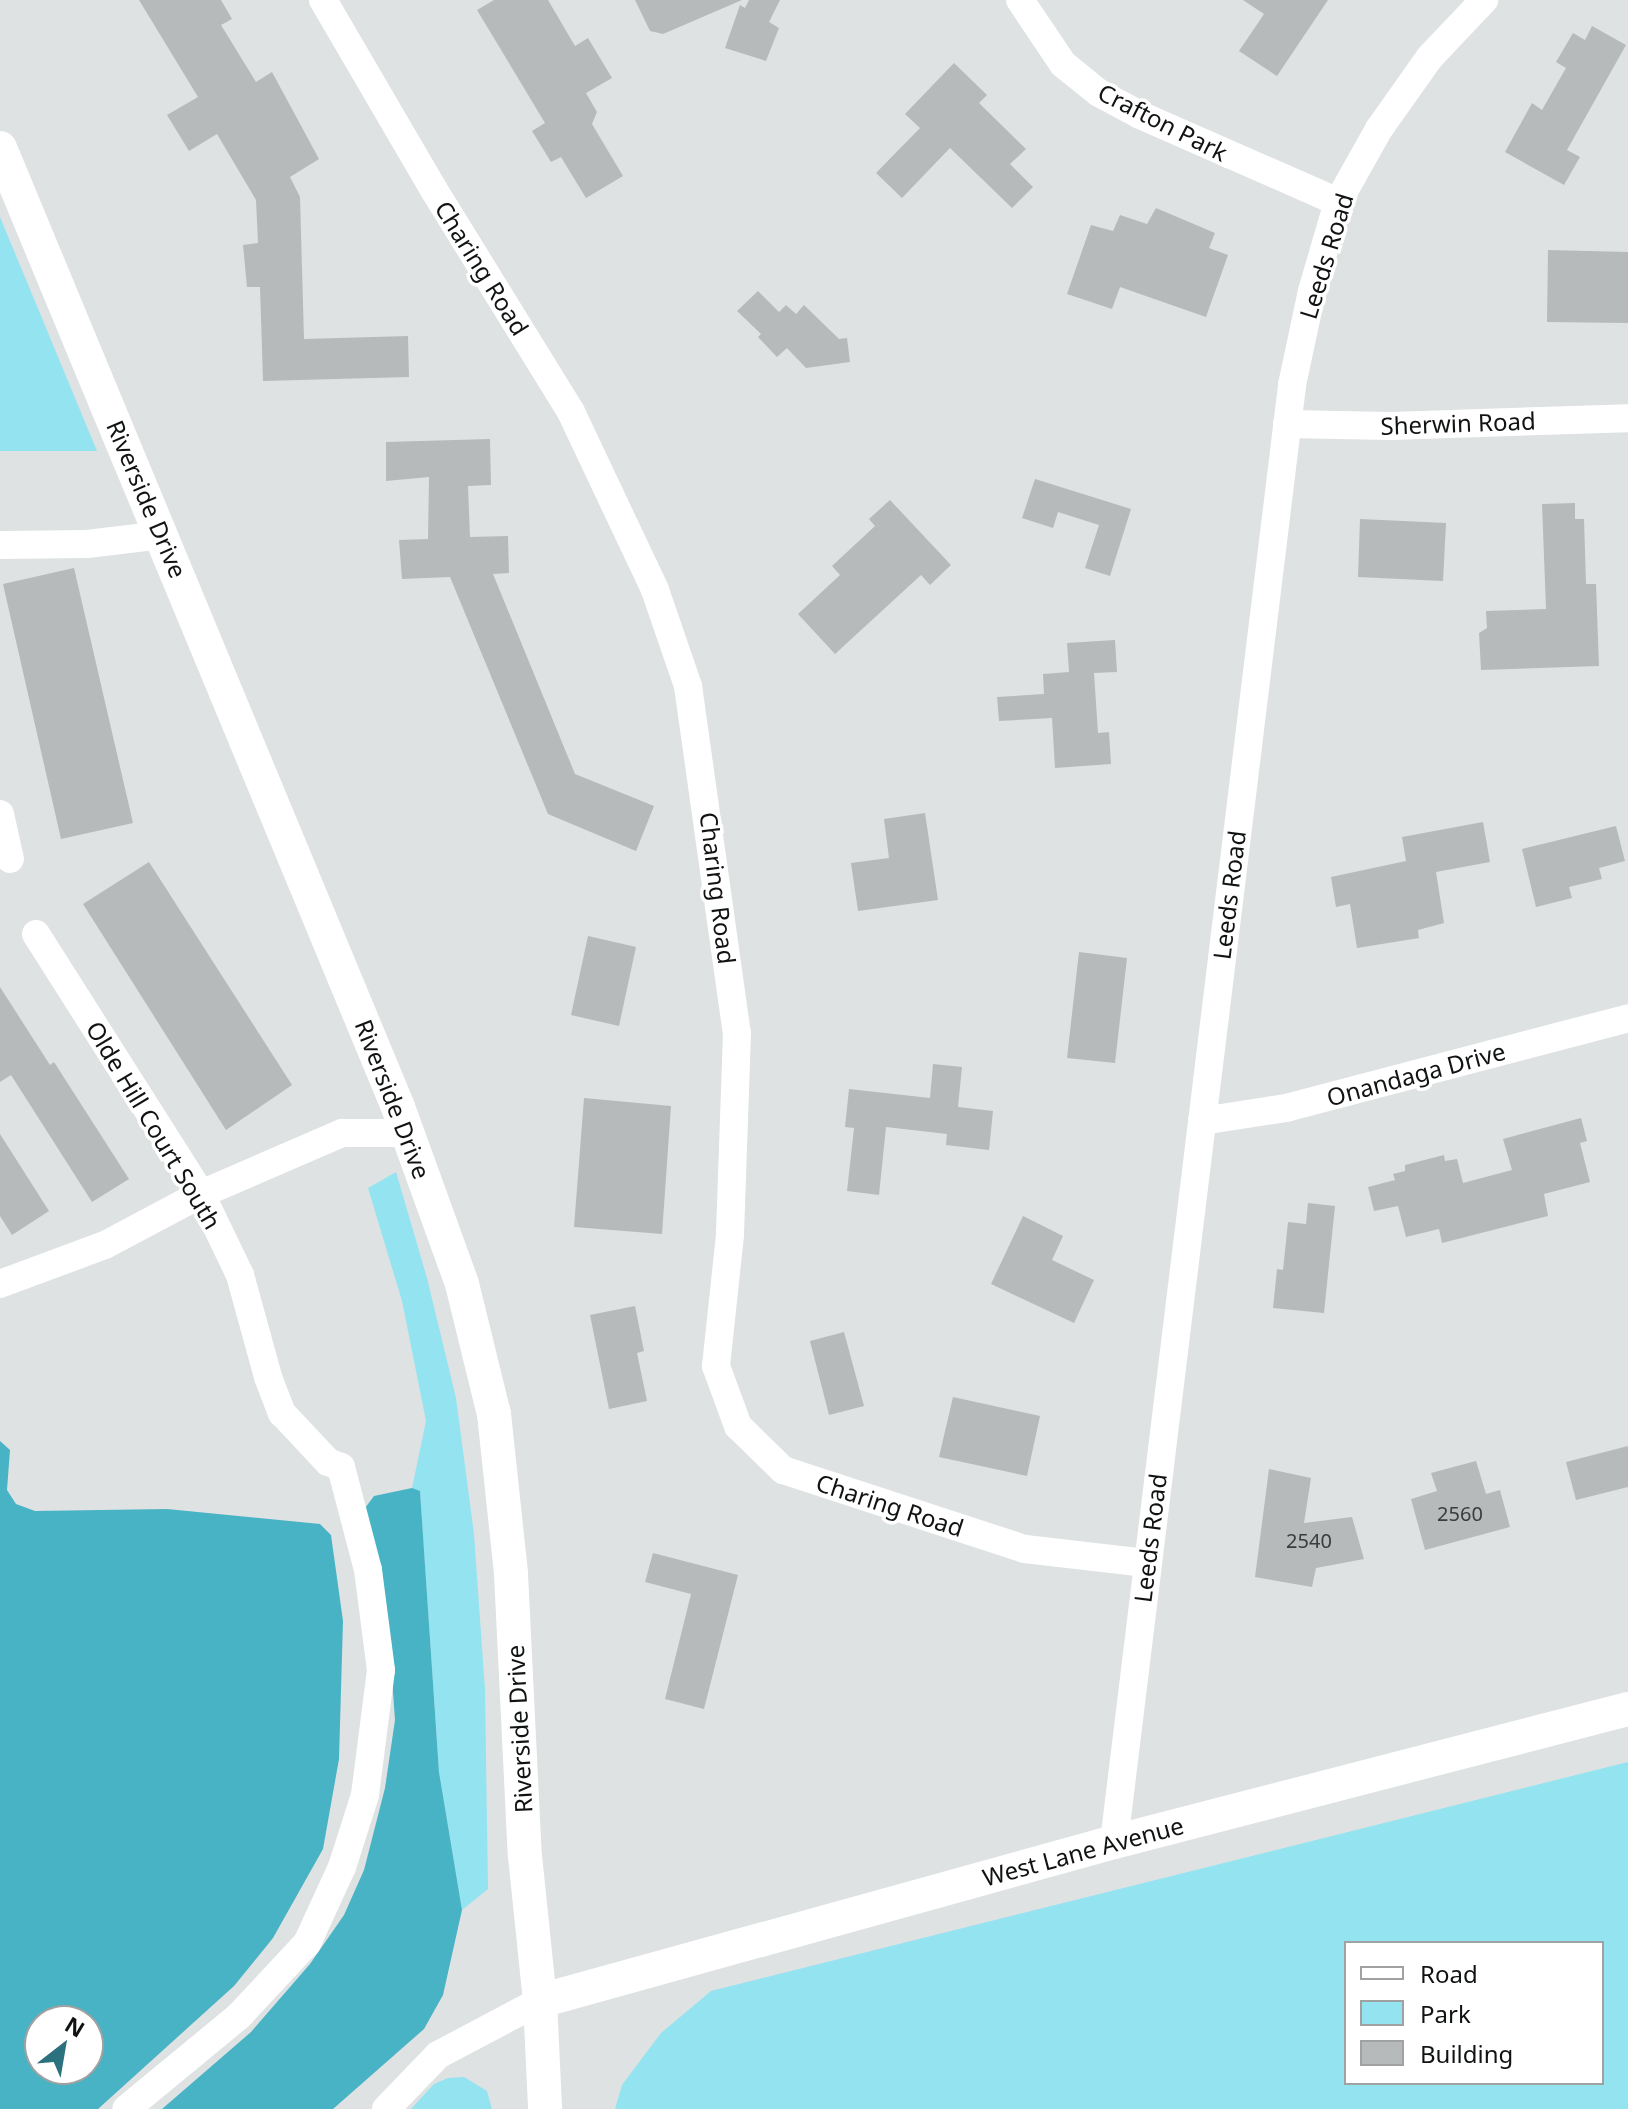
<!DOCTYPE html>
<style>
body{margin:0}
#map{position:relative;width:1628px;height:2109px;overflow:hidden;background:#dee2e3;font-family:"Noto Sans",sans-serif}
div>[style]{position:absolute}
.green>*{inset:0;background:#94e3f1}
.forest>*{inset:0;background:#48b3c4}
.building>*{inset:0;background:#b6babb}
.minor>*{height:28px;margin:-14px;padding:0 14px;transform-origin:14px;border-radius:14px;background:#fff}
.major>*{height:34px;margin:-17px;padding:0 17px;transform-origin:17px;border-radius:17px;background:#fff}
span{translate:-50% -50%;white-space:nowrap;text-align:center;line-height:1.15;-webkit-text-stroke:7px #fff;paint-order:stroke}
.number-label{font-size:20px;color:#3a3d3d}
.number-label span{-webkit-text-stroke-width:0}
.street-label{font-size:24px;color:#111313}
.legend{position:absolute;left:1344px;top:1941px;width:260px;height:144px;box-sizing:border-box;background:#fff;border:2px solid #a0a1a1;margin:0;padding:10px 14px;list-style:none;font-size:24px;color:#111313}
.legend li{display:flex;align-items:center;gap:16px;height:40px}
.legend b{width:40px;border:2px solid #a0a1a1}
.north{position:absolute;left:24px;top:2005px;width:80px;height:80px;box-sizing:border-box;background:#fff;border:2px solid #a0a1a1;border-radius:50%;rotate:31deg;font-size:22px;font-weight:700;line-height:32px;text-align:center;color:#111313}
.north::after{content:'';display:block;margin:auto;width:28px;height:36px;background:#2b727e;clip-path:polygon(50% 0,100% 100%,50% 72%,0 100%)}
</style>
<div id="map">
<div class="green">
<div style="clip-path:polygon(0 217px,97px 451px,0 451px)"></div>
<div style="clip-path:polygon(396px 1172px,427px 1278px,456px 1398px,474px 1534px,485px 1690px,488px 1889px,462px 1910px,439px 1772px,420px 1492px,412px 1488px,426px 1421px,402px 1301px,368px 1188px)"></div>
<div style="clip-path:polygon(evenodd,1628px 1762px,1628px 2109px,615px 2109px,622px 2085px,661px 2033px,711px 1991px,1628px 1762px,1346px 1943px,1602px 1943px,1602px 2083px,1346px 2083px,1346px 1943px)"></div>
<div style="clip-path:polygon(464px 2077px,487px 2091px,492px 2109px,411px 2109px,434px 2084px,448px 2078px)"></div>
</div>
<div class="forest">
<div style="clip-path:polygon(evenodd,0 1441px,10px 1450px,7px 1490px,16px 1504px,35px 1511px,167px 1509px,320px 1524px,331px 1535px,343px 1621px,339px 1759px,323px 1849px,273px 1938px,234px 1986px,98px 2109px,0 2109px,0 1441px,40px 2021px,88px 2021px,88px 2069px,40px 2069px,40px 2021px)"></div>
<div style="clip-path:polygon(412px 1488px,420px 1491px,439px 1772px,462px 1910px,443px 1995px,424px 2029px,333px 2109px,162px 2109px,251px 2032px,310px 1964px,344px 1915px,364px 1870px,385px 1788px,395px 1720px,388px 1623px,365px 1508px,374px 1496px)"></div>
</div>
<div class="building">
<div style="clip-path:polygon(139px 0,221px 0,232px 19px,221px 25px,256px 82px,272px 72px,319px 159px,290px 177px,300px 197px,304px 339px,408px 336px,409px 377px,263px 381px,260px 287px,247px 287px,243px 245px,258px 243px,256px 200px,217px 134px,189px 151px,167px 115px,198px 97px)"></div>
<div style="clip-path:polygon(494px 0,548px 0,575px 46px,588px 38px,612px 78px,586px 93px,597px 112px,592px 124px,623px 176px,586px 198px,561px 157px,551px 162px,532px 131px,545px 123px,477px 10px)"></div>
<div style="clip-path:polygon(635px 0,742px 0,663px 34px,650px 31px)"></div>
<div style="clip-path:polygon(749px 0,780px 0,769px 22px,779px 28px,766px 61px,725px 48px,740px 5px,745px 8px)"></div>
<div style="clip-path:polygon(1243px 0,1328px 0,1277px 76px,1239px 51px,1264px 14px)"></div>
<div style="clip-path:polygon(1592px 26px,1626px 45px,1567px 150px,1580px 157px,1564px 185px,1505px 152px,1532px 103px,1542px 110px,1566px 68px,1556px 62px,1573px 33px,1585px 40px)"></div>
<div style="clip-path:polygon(954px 63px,987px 95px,979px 103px,1026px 149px,1010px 164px,1033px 187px,1012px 208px,950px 148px,902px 198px,876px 173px,920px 128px,905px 114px)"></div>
<div style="clip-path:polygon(1156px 208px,1215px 233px,1209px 248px,1228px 255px,1206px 317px,1120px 287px,1112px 309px,1067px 294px,1091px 225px,1113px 231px,1120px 215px,1147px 224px)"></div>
<div style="clip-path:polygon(1548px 250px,1628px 252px,1628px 323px,1547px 322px)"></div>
<div style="clip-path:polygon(758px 291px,779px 312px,786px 305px,796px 314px,804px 305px,839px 339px,847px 338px,850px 362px,806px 368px,787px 348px,777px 357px,758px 337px,761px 334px,737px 311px)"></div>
<div style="clip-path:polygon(490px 439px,491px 485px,468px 486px,470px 537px,508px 536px,509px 573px,493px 574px,575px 774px,654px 806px,636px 851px,548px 814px,450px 577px,402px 579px,399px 540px,428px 539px,429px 477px,386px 481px,386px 442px)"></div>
<div style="clip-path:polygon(1035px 479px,1131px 509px,1110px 576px,1085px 568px,1099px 525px,1058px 512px,1053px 528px,1022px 518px)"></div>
<div style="clip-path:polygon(890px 500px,951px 565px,930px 585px,921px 575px,835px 654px,798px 614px,840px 575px,832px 566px,875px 526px,869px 519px)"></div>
<div style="clip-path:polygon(1575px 503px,1575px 519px,1584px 519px,1586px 584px,1596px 584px,1599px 666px,1481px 670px,1479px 633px,1487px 628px,1486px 611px,1546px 609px,1542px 504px)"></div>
<div style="clip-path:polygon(1360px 519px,1446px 523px,1443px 581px,1358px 577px)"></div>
<div style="clip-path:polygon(74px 568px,133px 823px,61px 839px,3px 584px)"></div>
<div style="clip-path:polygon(1115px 640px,1117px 672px,1094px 673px,1098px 733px,1109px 732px,1111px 764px,1055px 768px,1052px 718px,999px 721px,997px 697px,1044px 694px,1043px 674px,1069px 672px,1067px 643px)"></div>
<div style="clip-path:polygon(925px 813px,938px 900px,858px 911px,851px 863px,889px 858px,884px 819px)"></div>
<div style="clip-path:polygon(1483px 822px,1490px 862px,1436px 872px,1444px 923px,1418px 930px,1419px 938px,1357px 948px,1350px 904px,1336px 907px,1331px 877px,1406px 861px,1402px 837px)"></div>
<div style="clip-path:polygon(1616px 826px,1625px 861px,1599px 868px,1602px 879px,1569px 887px,1572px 898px,1536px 907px,1522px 849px)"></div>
<div style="clip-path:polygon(149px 862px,292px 1085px,226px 1130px,83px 904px)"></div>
<div style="clip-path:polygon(588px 936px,636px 947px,619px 1026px,571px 1015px)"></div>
<div style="clip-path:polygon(1079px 952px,1127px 958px,1115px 1063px,1067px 1058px)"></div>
<div style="clip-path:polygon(0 987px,50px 1065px,54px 1062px,129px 1179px,92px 1202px,11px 1075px,0 1082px)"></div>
<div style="clip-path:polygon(933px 1064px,962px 1067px,958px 1107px,993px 1111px,989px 1150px,946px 1145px,947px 1134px,886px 1127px,879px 1195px,847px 1191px,854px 1128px,845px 1127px,849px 1089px,930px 1098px)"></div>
<div style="clip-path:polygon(584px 1098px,671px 1106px,662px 1234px,574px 1227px)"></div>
<div style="clip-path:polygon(1581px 1118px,1587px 1141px,1580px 1143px,1590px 1182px,1544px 1194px,1548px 1216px,1442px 1243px,1439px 1229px,1406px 1237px,1398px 1206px,1374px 1211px,1368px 1187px,1395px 1180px,1393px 1174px,1405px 1171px,1405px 1165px,1444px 1155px,1445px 1161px,1457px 1159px,1463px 1183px,1512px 1170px,1503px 1139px)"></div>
<div style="clip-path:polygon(0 1134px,49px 1211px,12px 1235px,0 1216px)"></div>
<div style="clip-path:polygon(1308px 1203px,1335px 1206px,1324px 1313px,1273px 1308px,1277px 1269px,1283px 1270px,1288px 1222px,1306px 1224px)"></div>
<div style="clip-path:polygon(1023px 1216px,1063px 1236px,1052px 1260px,1094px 1280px,1074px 1323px,991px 1284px)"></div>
<div style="clip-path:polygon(635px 1306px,644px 1351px,637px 1353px,647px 1401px,609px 1409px,590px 1315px)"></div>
<div style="clip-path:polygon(844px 1332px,864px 1406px,829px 1415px,810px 1341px)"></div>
<div style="clip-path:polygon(953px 1397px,1040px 1416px,1027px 1476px,939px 1457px)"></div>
<div style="clip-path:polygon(1628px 1446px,1628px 1487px,1576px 1500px,1566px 1462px)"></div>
<div style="clip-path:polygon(1476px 1461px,1486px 1494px,1500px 1490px,1510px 1527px,1425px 1550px,1411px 1499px,1437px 1491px,1431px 1473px)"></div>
<div style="clip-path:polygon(1269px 1469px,1311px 1478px,1304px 1523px,1352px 1517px,1364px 1559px,1316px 1568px,1312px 1587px,1255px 1577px)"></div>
<div style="clip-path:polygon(653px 1553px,738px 1575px,704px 1709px,665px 1699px,691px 1594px,645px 1582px)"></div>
</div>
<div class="minor">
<div style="left:323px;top:0;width:220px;rotate:59.7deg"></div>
<div style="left:434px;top:190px;width:261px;rotate:58.3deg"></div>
<div style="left:571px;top:412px;width:197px;rotate:64.7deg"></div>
<div style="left:655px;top:590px;width:102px;rotate:71deg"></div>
<div style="left:688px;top:686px;width:350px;rotate:82deg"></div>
<div style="left:737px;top:1033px;width:202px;rotate:92deg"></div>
<div style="left:730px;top:1235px;width:132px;rotate:96.1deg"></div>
<div style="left:716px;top:1366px;width:64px;rotate:69.9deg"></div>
<div style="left:738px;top:1426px;width:63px;rotate:44.4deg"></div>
<div style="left:783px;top:1470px;width:255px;rotate:18.1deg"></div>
<div style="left:1025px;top:1549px;width:122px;rotate:6.6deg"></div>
<div style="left:1020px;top:0;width:77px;rotate:56.1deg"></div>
<div style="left:1063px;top:64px;width:46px;rotate:38.9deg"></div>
<div style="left:1099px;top:93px;width:47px;rotate:28.2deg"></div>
<div style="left:1140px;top:115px;width:216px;rotate:23.7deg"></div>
<div style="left:1287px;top:424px;width:104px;rotate:1.1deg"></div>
<div style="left:1391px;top:426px;width:237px;rotate:-1.9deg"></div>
<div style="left:0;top:545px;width:87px;rotate:-0.7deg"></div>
<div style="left:87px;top:544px;width:76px;rotate:-6.8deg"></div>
<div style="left:0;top:814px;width:46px;rotate:77.5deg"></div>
<div style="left:36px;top:934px;width:308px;rotate:57.6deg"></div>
<div style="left:201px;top:1194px;width:90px;rotate:64.3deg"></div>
<div style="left:240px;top:1275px;width:106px;rotate:74.6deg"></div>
<div style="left:268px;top:1377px;width:39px;rotate:69deg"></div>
<div style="left:282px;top:1413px;width:67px;rotate:46.8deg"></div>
<div style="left:328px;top:1462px;width:14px;rotate:21deg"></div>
<div style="left:341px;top:1467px;width:106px;rotate:75.3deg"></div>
<div style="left:368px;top:1570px;width:101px;rotate:82.6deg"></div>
<div style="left:381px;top:1670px;width:126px;rotate:97.3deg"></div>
<div style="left:365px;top:1795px;width:76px;rotate:107.7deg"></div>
<div style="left:342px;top:1867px;width:84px;rotate:114.7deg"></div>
<div style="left:307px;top:1943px;width:100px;rotate:133deg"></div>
<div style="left:239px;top:2016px;width:146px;rotate:140.5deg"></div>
<div style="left:1202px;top:1121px;width:85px;rotate:-8.8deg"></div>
<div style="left:1286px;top:1108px;width:354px;rotate:-14.7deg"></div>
<div style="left:0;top:1284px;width:112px;rotate:-20.4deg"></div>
<div style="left:105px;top:1245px;width:109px;rotate:-28deg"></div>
<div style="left:201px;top:1194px;width:154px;rotate:-23.4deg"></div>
<div style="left:342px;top:1133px;width:67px"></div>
<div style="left:1114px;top:1842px;width:1468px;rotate:-83.03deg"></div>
<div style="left:1292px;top:385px;width:96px;rotate:-78deg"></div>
<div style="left:1312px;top:291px;width:93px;rotate:-73.7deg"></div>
<div style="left:1338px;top:202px;width:84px;rotate:-60.7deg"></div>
<div style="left:1379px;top:129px;width:88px;rotate:-54.7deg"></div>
<div style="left:1430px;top:57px;width:79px;rotate:-46.5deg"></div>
<div style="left:386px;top:2109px;width:75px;rotate:-46.1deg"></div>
<div style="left:438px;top:2055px;width:115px;rotate:-27.9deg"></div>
</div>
<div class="major">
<div style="left:0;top:148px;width:1038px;rotate:67.46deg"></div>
<div style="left:398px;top:1107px;width:188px;rotate:70.1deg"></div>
<div style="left:462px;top:1284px;width:134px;rotate:76.2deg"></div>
<div style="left:494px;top:1414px;width:161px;rotate:83.9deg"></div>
<div style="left:511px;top:1574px;width:282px;rotate:87.2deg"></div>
<div style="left:525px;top:1856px;width:146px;rotate:84.1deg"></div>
<div style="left:540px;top:2001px;width:108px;rotate:87.3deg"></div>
<div style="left:540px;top:2001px;width:596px;rotate:-15.48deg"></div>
<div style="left:1114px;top:1842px;width:531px;rotate:-14.51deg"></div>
</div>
<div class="number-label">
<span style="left:1460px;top:1513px">2560</span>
<span style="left:1309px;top:1540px">2540</span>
</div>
<div class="street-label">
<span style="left:1163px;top:122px;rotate:27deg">Crafton Park</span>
<span style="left:1326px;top:256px;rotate:-73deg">Leeds Road</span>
<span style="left:482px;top:268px;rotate:58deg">Charing Road</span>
<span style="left:1458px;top:423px;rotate:-2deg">Sherwin Road</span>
<span style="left:147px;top:499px;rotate:67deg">Riverside Drive</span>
<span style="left:718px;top:888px;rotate:83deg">Charing Road</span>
<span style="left:1229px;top:895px;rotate:-83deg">Leeds Road</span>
<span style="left:1416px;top:1074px;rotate:-15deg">Onandaga Drive</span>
<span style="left:393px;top:1099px;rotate:69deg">Riverside Drive</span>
<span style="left:154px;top:1125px;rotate:59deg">Olde Hill Court South</span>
<span style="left:890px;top:1505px;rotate:18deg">Charing Road</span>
<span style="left:1150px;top:1538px;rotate:-83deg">Leeds Road</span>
<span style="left:519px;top:1729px;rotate:-93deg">Riverside Drive</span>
<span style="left:1083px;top:1851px;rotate:-15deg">West Lane Avenue</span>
</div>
<ul class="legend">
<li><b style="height:10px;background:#fff"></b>Road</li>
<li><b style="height:22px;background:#94e3f1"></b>Park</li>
<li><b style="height:22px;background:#b6babb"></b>Building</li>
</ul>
<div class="north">N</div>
</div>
